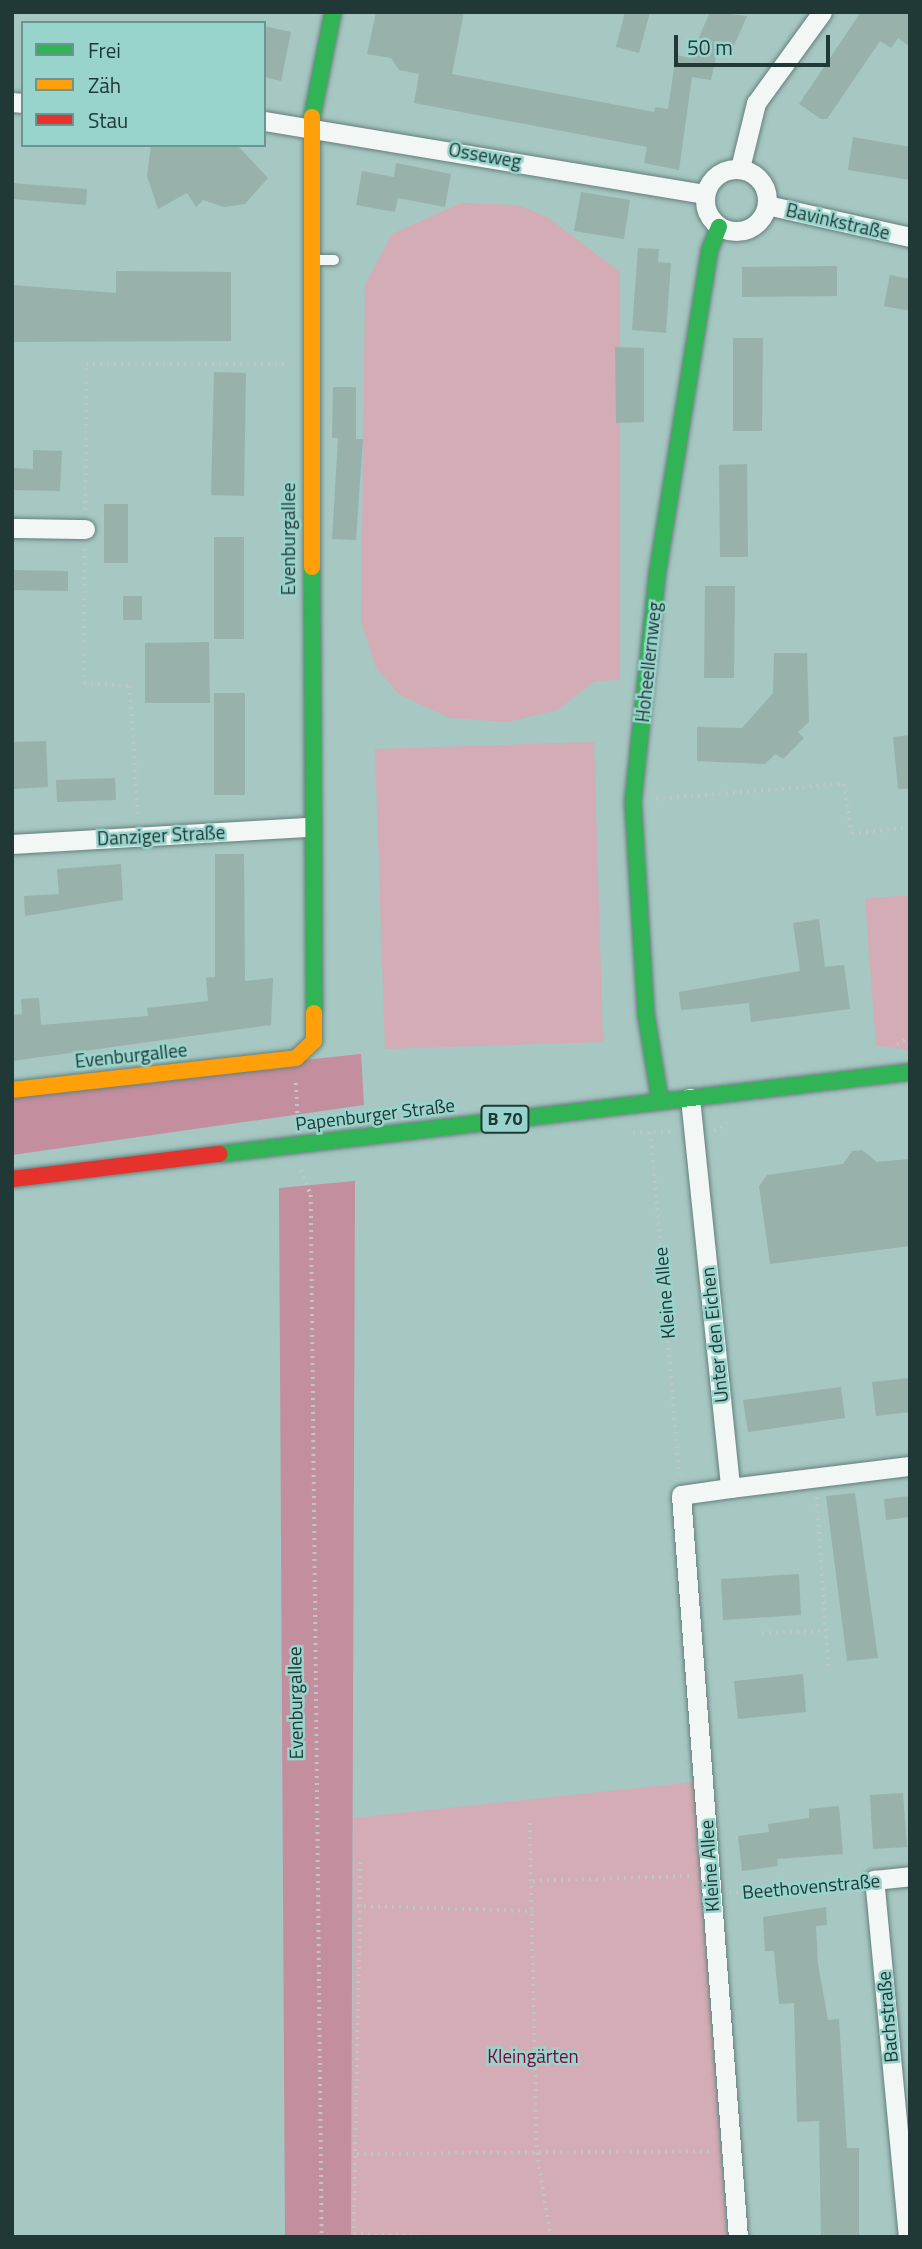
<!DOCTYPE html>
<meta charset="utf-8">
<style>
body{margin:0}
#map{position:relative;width:922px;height:2249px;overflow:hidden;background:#a6c7c2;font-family:"Titillium Web",sans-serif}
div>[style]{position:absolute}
.green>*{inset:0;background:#d3acb5}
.forest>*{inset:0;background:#c38e9e}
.building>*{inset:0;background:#98b1ab}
.path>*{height:3.5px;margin-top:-1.75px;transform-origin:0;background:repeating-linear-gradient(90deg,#bdc7c5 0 2px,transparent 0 7px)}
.roads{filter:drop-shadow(0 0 2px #657f7b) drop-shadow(0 0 2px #657f7b)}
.lane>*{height:10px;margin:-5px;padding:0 5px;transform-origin:5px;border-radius:5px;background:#f2f7f6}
.street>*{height:19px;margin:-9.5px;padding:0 9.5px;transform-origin:9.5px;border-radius:9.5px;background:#f2f7f6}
.street>.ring{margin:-9.5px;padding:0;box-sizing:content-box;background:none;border:19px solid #f2f7f6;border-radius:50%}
.fast>*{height:16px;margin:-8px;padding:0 8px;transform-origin:8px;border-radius:8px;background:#30b455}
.slow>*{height:16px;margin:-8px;padding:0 8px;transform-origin:8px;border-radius:8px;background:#ff9f0a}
.jam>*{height:16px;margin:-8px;padding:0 8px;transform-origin:8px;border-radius:8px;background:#e5322d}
span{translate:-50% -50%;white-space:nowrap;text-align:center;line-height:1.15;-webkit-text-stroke:5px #99d4cc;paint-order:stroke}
.shield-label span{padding:2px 5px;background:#99d4cc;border:2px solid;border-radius:5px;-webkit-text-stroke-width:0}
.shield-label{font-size:18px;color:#203836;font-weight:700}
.street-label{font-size:19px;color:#203836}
.park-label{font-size:19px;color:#7d0636}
.frame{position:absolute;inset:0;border:14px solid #203836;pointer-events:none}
.legend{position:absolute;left:21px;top:21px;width:245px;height:126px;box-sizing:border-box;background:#99d4cc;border:2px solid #699690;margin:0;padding:9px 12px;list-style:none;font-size:21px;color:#203836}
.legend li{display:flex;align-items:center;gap:14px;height:35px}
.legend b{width:35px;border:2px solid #699690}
.scale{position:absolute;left:674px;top:35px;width:156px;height:32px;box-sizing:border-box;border:4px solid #203836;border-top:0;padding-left:9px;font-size:21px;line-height:24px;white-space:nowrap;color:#203836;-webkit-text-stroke:5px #99d4cc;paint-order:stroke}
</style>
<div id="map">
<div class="green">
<div style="clip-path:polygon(461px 203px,517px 205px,546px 216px,620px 272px,620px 680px,595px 681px,557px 710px,508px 722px,450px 718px,400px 695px,376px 668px,361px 621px,365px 285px,392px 234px)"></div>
<div style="clip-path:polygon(594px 742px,603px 1042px,385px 1049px,375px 749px)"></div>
<div style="clip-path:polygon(910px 895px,910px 1050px,876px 1045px,865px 899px)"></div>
<div style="clip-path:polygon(694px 1782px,727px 2237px,351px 2237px,354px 1818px)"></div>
</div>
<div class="forest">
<div style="clip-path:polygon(361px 1054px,364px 1105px,12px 1155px,12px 1091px)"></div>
<div style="clip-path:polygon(355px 1181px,351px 2237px,285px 2237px,279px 1188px)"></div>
</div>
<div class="building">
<div style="clip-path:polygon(376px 12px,464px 12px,452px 74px,654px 112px,655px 107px,668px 109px,676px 55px,690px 58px,710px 12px,747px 16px,733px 48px,719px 42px,711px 80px,692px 77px,679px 170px,644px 163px,647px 147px,414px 103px,419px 74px,399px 70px,391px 58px,367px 54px)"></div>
<div style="clip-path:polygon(625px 12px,650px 12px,639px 53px,616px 47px)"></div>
<div style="clip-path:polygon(861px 12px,910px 12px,910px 47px,898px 38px,891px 48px,880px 41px,827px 119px,821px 119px,799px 104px)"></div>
<div style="clip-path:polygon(264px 26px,291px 32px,281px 81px,264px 77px)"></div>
<div style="clip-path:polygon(853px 137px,910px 147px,910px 180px,848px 170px)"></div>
<div style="clip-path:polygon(151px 145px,237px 145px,268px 178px,245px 204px,224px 207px,203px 200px,196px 207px,187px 193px,158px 209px,147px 176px)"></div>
<div style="clip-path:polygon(396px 163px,451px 174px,445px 207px,398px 198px,395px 212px,356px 205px,362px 171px,394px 177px)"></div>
<div style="clip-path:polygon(12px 183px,87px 189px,86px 205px,12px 199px)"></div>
<div style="clip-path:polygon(581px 192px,630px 200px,624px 239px,574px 231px)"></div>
<div style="clip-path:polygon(638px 248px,659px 249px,658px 262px,671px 263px,666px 333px,632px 330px)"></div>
<div style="clip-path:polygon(837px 266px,837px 296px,742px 297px,742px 267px)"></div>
<div style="clip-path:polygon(116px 271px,231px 272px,231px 341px,12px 342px,12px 285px,116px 293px)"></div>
<div style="clip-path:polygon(890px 275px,910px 279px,910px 311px,884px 306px)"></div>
<div style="clip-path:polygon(733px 338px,763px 338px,762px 431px,733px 431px)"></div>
<div style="clip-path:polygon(615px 347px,644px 348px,644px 422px,616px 423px)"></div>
<div style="clip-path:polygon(214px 372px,246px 373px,244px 496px,211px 495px)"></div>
<div style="clip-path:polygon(333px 387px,356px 387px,356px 439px,363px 439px,356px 540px,332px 539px,338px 438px,332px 438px)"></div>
<div style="clip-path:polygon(33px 450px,62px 451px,60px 491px,12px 490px,12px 468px,33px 469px)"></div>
<div style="clip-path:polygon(747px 464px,748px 557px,720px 557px,719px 465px)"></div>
<div style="clip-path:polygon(104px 504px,128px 504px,128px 563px,104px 563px)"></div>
<div style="clip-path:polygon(214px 537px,244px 537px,244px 639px,214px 639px)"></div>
<div style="clip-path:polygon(12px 570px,68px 571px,68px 591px,12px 590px)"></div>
<div style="clip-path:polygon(705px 586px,735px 586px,734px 678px,704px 678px)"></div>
<div style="clip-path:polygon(123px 596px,142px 596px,142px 620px,123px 620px)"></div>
<div style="clip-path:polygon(209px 642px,210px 703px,145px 703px,145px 643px)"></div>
<div style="clip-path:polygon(774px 653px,807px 653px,809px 722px,798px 732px,804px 738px,783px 759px,775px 754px,765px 764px,697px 761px,697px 727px,742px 728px,773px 693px)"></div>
<div style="clip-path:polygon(214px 693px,245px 693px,245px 795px,214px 795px)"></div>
<div style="clip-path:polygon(910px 735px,910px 789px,898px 789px,893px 737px)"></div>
<div style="clip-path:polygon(46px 741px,48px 787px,12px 789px,12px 742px)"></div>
<div style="clip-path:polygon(115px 778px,116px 800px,57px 802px,56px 780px)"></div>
<div style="clip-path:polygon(215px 854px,244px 854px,245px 981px,273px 978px,271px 1025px,12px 1061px,12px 1015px,22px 1014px,21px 999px,39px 998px,41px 1025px,148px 1016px,147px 1008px,208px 1001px,206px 978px,215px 977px)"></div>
<div style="clip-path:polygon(121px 864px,123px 900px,25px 916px,24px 896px,59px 894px,57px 869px)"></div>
<div style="clip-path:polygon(819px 919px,825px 967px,844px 965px,850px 1009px,751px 1022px,749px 1003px,681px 1010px,679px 992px,800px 971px,793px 923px)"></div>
<div style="clip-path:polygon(862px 1150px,877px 1162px,910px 1159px,910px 1246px,770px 1264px,759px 1186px,767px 1175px,843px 1164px,852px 1151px)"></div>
<div style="clip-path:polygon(910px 1378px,910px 1412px,876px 1416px,872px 1382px)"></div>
<div style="clip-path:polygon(841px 1387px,845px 1418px,748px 1432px,743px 1400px)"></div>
<div style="clip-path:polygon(855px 1493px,878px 1658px,847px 1661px,826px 1496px)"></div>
<div style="clip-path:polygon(910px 1496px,910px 1517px,886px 1520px,884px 1499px)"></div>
<div style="clip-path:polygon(799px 1574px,801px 1615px,723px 1620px,721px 1579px)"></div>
<div style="clip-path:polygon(803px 1674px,806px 1712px,738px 1719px,734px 1681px)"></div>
<div style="clip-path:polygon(903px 1793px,907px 1847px,873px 1849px,870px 1795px)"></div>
<div style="clip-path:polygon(839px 1806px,843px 1854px,777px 1859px,778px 1866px,742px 1871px,738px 1836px,769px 1832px,768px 1824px,809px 1818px,809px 1809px)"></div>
<div style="clip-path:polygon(826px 1907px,827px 1925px,816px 1926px,818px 1964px,828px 2020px,839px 2019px,847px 2148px,859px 2148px,859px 2237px,821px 2237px,819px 2121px,797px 2122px,794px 2003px,779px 2004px,774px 1951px,765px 1951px,763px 1917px)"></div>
</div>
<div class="path">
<div style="left:85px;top:510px;width:146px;rotate:-89.6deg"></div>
<div style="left:86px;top:364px;width:202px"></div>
<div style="left:85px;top:549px;width:134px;rotate:90.4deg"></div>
<div style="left:84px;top:683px;width:46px;rotate:3.7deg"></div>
<div style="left:130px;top:686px;width:131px;rotate:86.5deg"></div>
<div style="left:656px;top:799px;width:189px;rotate:-4.6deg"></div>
<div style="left:844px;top:784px;width:51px;rotate:80.9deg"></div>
<div style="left:852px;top:834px;width:58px;rotate:-6.9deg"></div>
<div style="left:897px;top:1045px;width:16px;rotate:-35deg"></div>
<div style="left:296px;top:1083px;width:38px;rotate:87deg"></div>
<div style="left:714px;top:1131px;width:20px;rotate:-30deg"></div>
<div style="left:651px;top:1132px;width:344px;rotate:85.3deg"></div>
<div style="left:633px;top:1133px;width:42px;rotate:-2.7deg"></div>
<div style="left:301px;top:1170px;width:27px;rotate:68deg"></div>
<div style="left:311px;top:1195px;width:1042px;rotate:89.4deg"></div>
<div style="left:817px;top:1497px;width:174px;rotate:86.1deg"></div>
<div style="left:762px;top:1633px;width:63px;rotate:-1.8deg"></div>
<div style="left:530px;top:1823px;width:330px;rotate:88.8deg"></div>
<div style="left:537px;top:2153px;width:85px;rotate:80.5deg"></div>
<div style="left:361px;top:1862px;width:372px;rotate:91.1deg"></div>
<div style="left:354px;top:2234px;width:86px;rotate:2deg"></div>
<div style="left:533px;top:1881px;width:157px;rotate:-1.8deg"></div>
<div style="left:729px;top:1893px;width:125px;rotate:-5deg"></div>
<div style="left:357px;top:1906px;width:176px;rotate:1.6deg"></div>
<div style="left:357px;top:2154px;width:355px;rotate:-0.5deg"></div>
</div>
<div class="roads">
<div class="lane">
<div style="left:313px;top:260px;width:21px"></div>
</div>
<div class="street">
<div style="left:12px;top:102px;width:11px;rotate:5deg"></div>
<div style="left:264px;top:121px;width:447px;rotate:9.4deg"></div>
<div style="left:740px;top:168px;width:67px;rotate:-76.2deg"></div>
<div style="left:756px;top:103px;width:112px;rotate:-54deg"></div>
<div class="ring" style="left:705px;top:169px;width:43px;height:43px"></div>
<div style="left:767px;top:205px;width:147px;rotate:12.6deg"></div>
<div style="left:12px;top:528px;width:73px;rotate:0.8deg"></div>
<div style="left:12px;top:844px;width:298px;rotate:-3.3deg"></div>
<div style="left:690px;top:1098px;width:392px;rotate:84.1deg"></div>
<div style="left:730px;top:1488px;width:181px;rotate:-7deg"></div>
<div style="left:730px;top:1488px;width:49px;rotate:171.9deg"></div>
<div style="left:681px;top:1495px;width:744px;rotate:85.61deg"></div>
<div style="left:908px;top:2237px;width:359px;rotate:-95.4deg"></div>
<div style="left:874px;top:1880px;width:36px;rotate:-6deg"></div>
</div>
<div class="fast">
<div style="left:312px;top:117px;width:107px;rotate:-78.7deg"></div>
<div style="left:312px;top:567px;width:446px;rotate:89.7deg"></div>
<div style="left:660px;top:1101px;width:87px;rotate:-99.2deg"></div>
<div style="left:646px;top:1015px;width:214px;rotate:-93.5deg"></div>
<div style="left:633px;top:801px;width:227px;rotate:-83.9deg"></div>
<div style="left:657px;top:575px;width:330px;rotate:-80.8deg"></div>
<div style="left:710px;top:249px;width:24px;rotate:-68deg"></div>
<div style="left:220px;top:1154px;width:695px;rotate:-6.78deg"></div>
</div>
<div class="slow">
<div style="left:312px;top:117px;width:450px;rotate:90deg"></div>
<div style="left:12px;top:1090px;width:286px;rotate:-6.4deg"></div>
<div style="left:296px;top:1058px;width:25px;rotate:-43deg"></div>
<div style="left:314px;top:1041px;width:28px;rotate:-90deg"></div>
</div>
<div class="jam">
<div style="left:12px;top:1179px;width:209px;rotate:-6.9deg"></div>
</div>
</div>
<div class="shield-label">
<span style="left:505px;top:1119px">B 70</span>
</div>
<div class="street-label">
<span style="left:485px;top:155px;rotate:10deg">Osseweg</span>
<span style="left:838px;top:221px;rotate:13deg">Bavinkstraße</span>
<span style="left:288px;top:539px;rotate:-90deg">Evenburgallee</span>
<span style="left:648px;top:662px;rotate:-84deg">Hoheellernweg</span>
<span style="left:161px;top:835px;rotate:-3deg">Danziger Straße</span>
<span style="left:131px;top:1055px;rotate:-6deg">Evenburgallee</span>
<span style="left:375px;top:1114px;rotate:-7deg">Papenburger Straße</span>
<span style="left:664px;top:1293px;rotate:-95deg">Kleine Allee</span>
<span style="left:714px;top:1335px;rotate:-96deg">Unter den Eichen</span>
<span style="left:295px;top:1703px;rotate:-91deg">Evenburgallee</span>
<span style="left:709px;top:1866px;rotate:-94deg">Kleine Allee</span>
<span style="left:811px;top:1886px;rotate:-5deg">Beethovenstraße</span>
<span style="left:887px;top:2017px;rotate:-95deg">Bachstraße</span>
</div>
<div class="park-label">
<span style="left:533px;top:2056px">Kleingärten</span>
</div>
<div class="frame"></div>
<ul class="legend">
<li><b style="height:9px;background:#30b455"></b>Frei</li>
<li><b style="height:9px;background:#ff9f0a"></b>Zäh</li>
<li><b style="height:9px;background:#e5322d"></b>Stau</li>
</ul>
<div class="scale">50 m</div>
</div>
